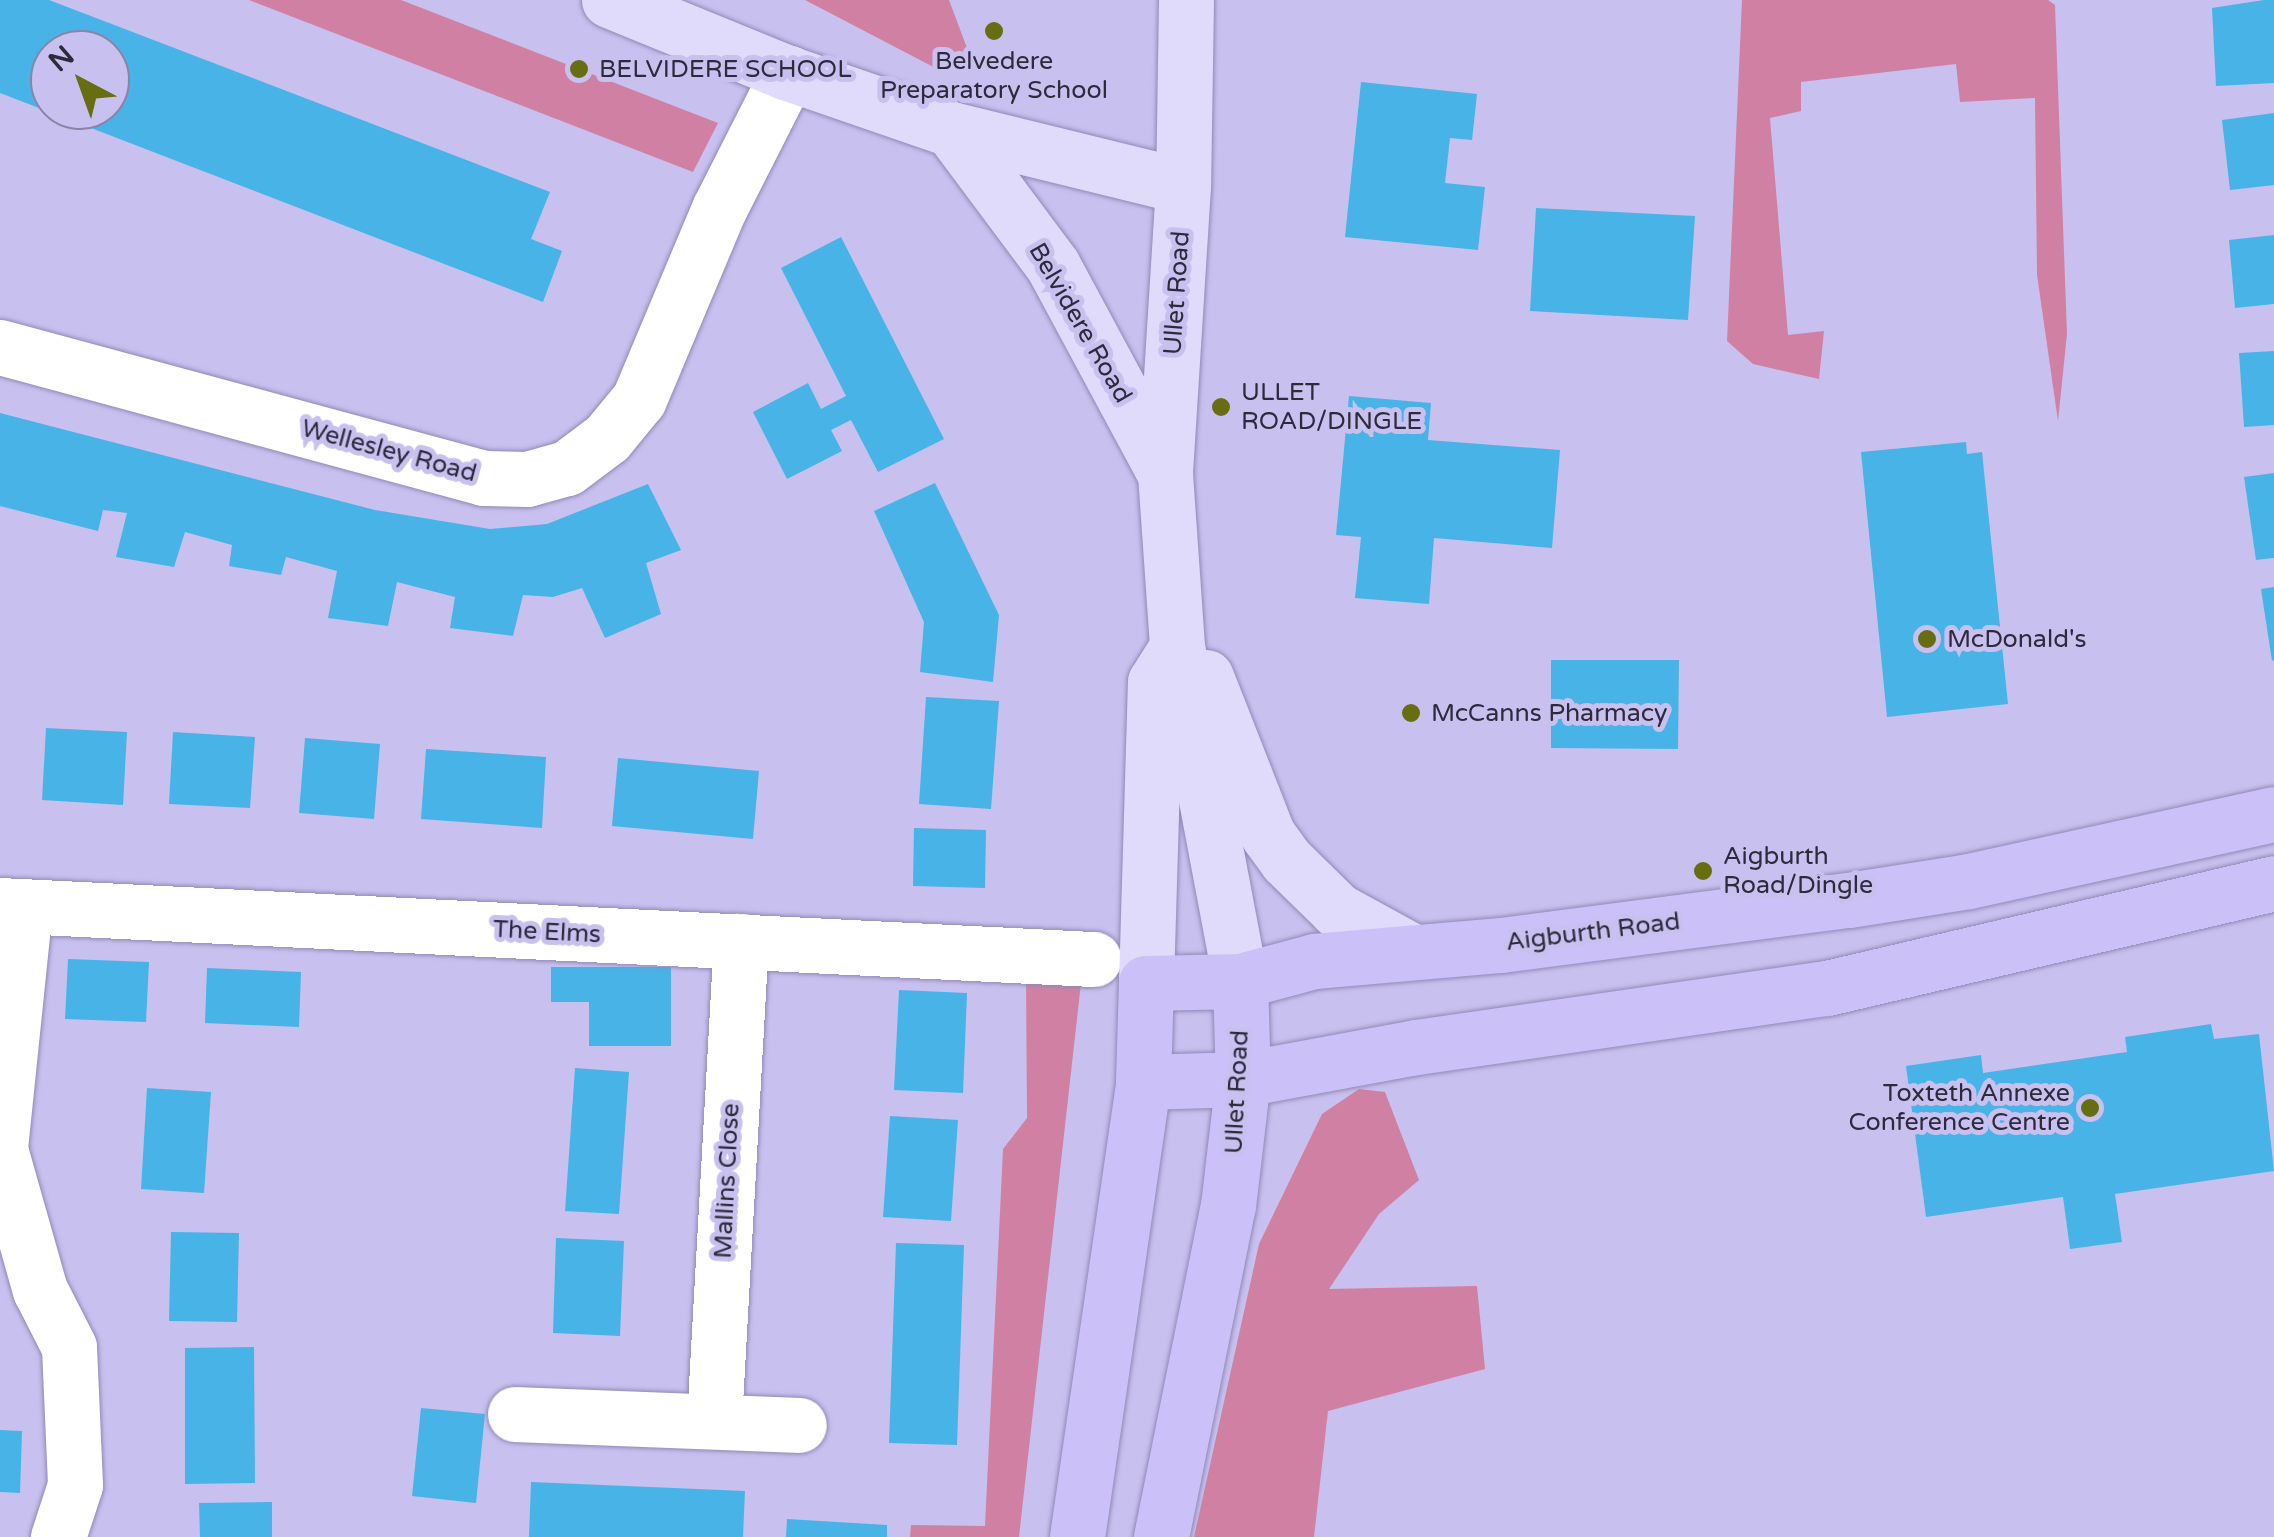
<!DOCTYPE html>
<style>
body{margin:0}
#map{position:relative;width:2274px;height:1537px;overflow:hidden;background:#c8c0ef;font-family:"Varela Round",sans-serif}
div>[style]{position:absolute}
.green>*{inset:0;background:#d081a3}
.building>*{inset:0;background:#48b3e6}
.roads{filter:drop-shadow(0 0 2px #9189b6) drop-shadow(0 0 2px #9189b6)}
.minor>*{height:55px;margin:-27.5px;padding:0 27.5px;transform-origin:27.5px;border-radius:27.5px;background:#fff}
.major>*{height:55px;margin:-27.5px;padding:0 27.5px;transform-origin:27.5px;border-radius:27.5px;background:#e0dafb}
.highway>*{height:55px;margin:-27.5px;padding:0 27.5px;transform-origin:27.5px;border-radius:27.5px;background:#cbc1f8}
.dots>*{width:28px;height:28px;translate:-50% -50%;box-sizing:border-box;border:5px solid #c8c0ef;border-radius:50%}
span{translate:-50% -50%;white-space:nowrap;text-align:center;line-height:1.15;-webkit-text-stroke:10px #c8c0ef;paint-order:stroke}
.poi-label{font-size:25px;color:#2d2a3c}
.left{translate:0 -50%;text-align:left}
.right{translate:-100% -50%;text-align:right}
.street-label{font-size:25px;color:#2d2a3c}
.north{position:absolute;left:30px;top:30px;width:100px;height:100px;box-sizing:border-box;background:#c8c0ef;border:2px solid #8a84a7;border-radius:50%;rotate:319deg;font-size:28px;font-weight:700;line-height:40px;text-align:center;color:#2d2a3c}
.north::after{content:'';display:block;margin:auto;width:35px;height:45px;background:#676d11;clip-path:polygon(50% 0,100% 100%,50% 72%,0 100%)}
</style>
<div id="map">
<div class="green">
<div style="clip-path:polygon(249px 0,401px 0,718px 123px,693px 172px)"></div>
<div style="clip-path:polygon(805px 0,949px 0,967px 48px,943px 72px)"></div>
<div style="clip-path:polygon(1742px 0,2048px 0,2055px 5px,2067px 334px,2058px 421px,2037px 275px,2035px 98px,1960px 102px,1956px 64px,1801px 82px,1801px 111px,1770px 118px,1788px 335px,1824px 331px,1819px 379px,1753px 364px,1727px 341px)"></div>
<div style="clip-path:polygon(1026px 980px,1081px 983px,1019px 1537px,910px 1537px,911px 1525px,985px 1526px,1003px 1149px,1027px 1118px)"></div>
<div style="clip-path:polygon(1359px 1089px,1385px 1092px,1419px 1180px,1379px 1214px,1329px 1289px,1477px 1286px,1485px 1369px,1328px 1411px,1314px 1537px,1194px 1537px,1259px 1244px,1322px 1114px)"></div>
</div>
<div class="building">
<div style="clip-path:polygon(evenodd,0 0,49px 0,550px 192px,531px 239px,562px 251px,543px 302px,0 93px,0 0,50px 50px,110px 50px,110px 110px,50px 110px,50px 50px)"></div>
<div style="clip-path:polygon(2264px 0,2274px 0,2274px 83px,2216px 86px,2212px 8px)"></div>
<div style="clip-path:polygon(1361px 82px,1477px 94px,1472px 140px,1450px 138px,1445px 183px,1485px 187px,1478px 250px,1345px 237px)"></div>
<div style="clip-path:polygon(2274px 113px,2274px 185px,2230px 190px,2222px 120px)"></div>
<div style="clip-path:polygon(1536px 208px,1695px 216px,1688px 320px,1530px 311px)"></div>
<div style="clip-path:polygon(2274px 235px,2274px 304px,2235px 308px,2229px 240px)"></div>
<div style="clip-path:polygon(841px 237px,944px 439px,878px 472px,851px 420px,831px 430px,842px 451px,787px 479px,753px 412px,808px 383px,821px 409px,846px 396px,781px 268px)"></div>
<div style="clip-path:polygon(2274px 351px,2274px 425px,2244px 427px,2239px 353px)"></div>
<div style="clip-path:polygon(1349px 396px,1431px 403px,1428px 440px,1560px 450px,1552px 548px,1434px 538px,1429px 604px,1355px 598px,1361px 537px,1336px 535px)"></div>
<div style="clip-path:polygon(0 413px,375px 510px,490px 529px,547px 524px,648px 484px,681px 550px,646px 563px,661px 614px,605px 638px,582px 588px,553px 597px,523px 595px,513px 636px,450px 628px,455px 597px,397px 582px,388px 626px,328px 618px,337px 571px,286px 557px,281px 575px,229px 566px,232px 545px,185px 532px,174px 567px,116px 557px,127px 513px,103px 510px,98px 531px,0 506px)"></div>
<div style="clip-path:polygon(1966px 442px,1967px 454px,1982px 452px,2008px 704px,1887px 717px,1861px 452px)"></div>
<div style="clip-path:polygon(2274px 473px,2274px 558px,2256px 560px,2244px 477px)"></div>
<div style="clip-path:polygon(935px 483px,999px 615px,993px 682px,920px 672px,924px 622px,874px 511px)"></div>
<div style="clip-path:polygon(2274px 587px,2274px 660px,2272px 661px,2261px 589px)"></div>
<div style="clip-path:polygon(1551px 660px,1679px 660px,1678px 749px,1551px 748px)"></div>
<div style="clip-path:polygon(926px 697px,999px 701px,991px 809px,919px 804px)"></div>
<div style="clip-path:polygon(46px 728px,127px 732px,123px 805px,42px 800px)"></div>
<div style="clip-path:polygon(173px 732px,255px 737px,250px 808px,169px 804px)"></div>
<div style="clip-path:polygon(305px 738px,380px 744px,374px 819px,299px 813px)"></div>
<div style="clip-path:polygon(426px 749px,546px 757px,542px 828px,421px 819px)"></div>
<div style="clip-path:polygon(618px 758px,759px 771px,753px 839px,612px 826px)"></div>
<div style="clip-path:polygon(914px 828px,986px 830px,985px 888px,913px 886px)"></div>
<div style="clip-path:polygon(68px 959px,149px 962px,146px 1022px,65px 1019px)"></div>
<div style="clip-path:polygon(551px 967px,671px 967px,671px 1046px,589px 1046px,589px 1002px,551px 1002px)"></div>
<div style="clip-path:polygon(207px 968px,301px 972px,299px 1027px,205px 1023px)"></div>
<div style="clip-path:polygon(899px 990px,967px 993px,963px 1093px,894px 1090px)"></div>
<div style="clip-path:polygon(2211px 1024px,2214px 1039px,2259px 1034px,2274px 1171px,2115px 1194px,2122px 1242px,2070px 1249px,2063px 1197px,1926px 1217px,1906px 1066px,1981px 1055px,1983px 1073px,2127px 1052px,2125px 1037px)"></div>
<div style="clip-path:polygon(575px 1068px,629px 1072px,619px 1214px,565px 1211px)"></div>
<div style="clip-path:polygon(147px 1088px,211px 1092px,204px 1193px,141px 1189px)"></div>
<div style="clip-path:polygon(890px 1116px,958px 1120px,951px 1221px,883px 1217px)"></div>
<div style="clip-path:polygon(171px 1232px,239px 1233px,237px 1322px,169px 1321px)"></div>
<div style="clip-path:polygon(556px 1238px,624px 1241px,620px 1336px,553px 1333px)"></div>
<div style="clip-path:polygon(896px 1243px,964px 1245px,957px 1445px,889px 1443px)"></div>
<div style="clip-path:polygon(254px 1347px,255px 1483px,185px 1484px,185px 1348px)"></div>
<div style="clip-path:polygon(421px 1408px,485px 1414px,476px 1503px,412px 1496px)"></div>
<div style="clip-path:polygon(0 1430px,22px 1431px,20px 1493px,0 1492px)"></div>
<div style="clip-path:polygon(531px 1482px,745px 1491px,743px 1537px,529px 1537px)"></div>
<div style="clip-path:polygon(272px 1502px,272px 1537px,200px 1537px,199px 1503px)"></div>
<div style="clip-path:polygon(787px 1519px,887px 1525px,887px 1537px,786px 1537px)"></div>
</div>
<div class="roads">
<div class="minor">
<div style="left:0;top:347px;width:501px;rotate:15.14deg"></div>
<div style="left:484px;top:478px;width:43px;rotate:1.3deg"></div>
<div style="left:527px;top:479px;width:41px;rotate:-15.4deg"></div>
<div style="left:567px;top:468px;width:50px;rotate:-36.9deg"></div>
<div style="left:607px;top:438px;width:50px;rotate:-50.6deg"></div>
<div style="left:639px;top:399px;width:206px;rotate:-67.2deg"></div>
<div style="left:719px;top:209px;width:153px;rotate:-63.1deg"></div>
<div style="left:0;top:905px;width:1095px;rotate:2.83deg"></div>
<div style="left:25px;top:906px;width:244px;rotate:95.9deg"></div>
<div style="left:0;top:1149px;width:147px;rotate:74.2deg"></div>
<div style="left:40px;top:1290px;width:64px;rotate:63deg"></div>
<div style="left:69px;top:1347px;width:138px;rotate:87.5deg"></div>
<div style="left:75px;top:1485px;width:55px;rotate:108.1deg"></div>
<div style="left:515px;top:1414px;width:284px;rotate:2.2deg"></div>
<div style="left:714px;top:1421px;width:481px;rotate:-86.8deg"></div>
</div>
<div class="major">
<div style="left:609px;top:0;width:193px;rotate:22.2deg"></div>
<div style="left:788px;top:73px;width:172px;rotate:19deg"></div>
<div style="left:951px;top:129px;width:239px;rotate:13.8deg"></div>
<div style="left:1186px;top:0;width:186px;rotate:90.9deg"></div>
<div style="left:1183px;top:186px;width:289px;rotate:93.6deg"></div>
<div style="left:1165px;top:474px;width:172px;rotate:86deg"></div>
<div style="left:1177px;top:646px;width:341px;rotate:79.3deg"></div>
<div style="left:951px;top:129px;width:171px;rotate:53.3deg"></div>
<div style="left:1053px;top:266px;width:236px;rotate:61.7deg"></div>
<div style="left:1206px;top:677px;width:170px;rotate:68.6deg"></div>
<div style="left:1268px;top:835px;width:31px;rotate:54deg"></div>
<div style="left:1286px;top:860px;width:71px;rotate:44.4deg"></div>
<div style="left:1337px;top:910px;width:83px;rotate:28.7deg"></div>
<div style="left:1146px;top:983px;width:301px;rotate:-88.3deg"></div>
<div style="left:1155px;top:682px;width:31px;rotate:-58deg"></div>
</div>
<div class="highway">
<div style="left:1143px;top:1082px;width:100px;rotate:-1.7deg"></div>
<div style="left:1243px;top:1079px;width:176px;rotate:-10.5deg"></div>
<div style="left:1416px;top:1047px;width:415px;rotate:-8.2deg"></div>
<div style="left:1827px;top:988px;width:459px;rotate:-13.2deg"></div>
<div style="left:1077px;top:1537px;width:460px;rotate:-81.7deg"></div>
<div style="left:1143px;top:1082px;width:99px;rotate:-88.3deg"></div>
<div style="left:1146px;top:983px;width:94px;rotate:-1.2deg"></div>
<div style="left:1240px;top:981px;width:77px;rotate:-15.1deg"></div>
<div style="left:1314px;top:961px;width:188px;rotate:-4.9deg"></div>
<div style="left:1501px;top:945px;width:351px;rotate:-7.4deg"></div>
<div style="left:1849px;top:900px;width:121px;rotate:-9deg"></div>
<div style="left:1969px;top:881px;width:312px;rotate:-12.4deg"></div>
<div style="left:1161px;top:1537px;width:338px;rotate:-78.6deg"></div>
<div style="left:1228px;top:1206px;width:128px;rotate:-83.3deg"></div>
<div style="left:1243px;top:1079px;width:98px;rotate:-91.8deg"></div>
</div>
</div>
<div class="dots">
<div style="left:994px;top:31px;background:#676d11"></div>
<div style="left:579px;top:69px;background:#676d11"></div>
<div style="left:1221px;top:407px;background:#676d11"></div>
<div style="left:1927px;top:639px;background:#676d11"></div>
<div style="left:1411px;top:713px;background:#676d11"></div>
<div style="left:1703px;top:871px;background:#676d11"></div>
<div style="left:2090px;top:1108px;background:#676d11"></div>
</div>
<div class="poi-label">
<span style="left:994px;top:76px">Belvedere<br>Preparatory School</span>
<span class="left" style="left:599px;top:69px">BELVIDERE SCHOOL</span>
<span class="left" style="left:1241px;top:407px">ULLET<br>ROAD/DINGLE</span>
<span class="left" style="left:1947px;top:639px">McDonald's</span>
<span class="left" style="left:1431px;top:713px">McCanns Pharmacy</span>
<span class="left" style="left:1723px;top:871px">Aigburth<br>Road/Dingle</span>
<span class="right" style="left:2070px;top:1108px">Toxteth Annexe<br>Conference Centre</span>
</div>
<div class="street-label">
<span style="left:1177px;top:293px;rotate:-86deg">Ullet Road</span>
<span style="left:1080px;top:323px;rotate:60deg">Belvidere Road</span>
<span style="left:389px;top:451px;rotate:15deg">Wellesley Road</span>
<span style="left:547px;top:932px;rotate:3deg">The Elms</span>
<span style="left:1593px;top:932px;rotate:-7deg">Aigburth Road</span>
<span style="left:1237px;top:1092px;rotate:-87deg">Ullet Road</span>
<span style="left:727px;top:1181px;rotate:-87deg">Mallins Close</span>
</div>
<div class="north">N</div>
</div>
